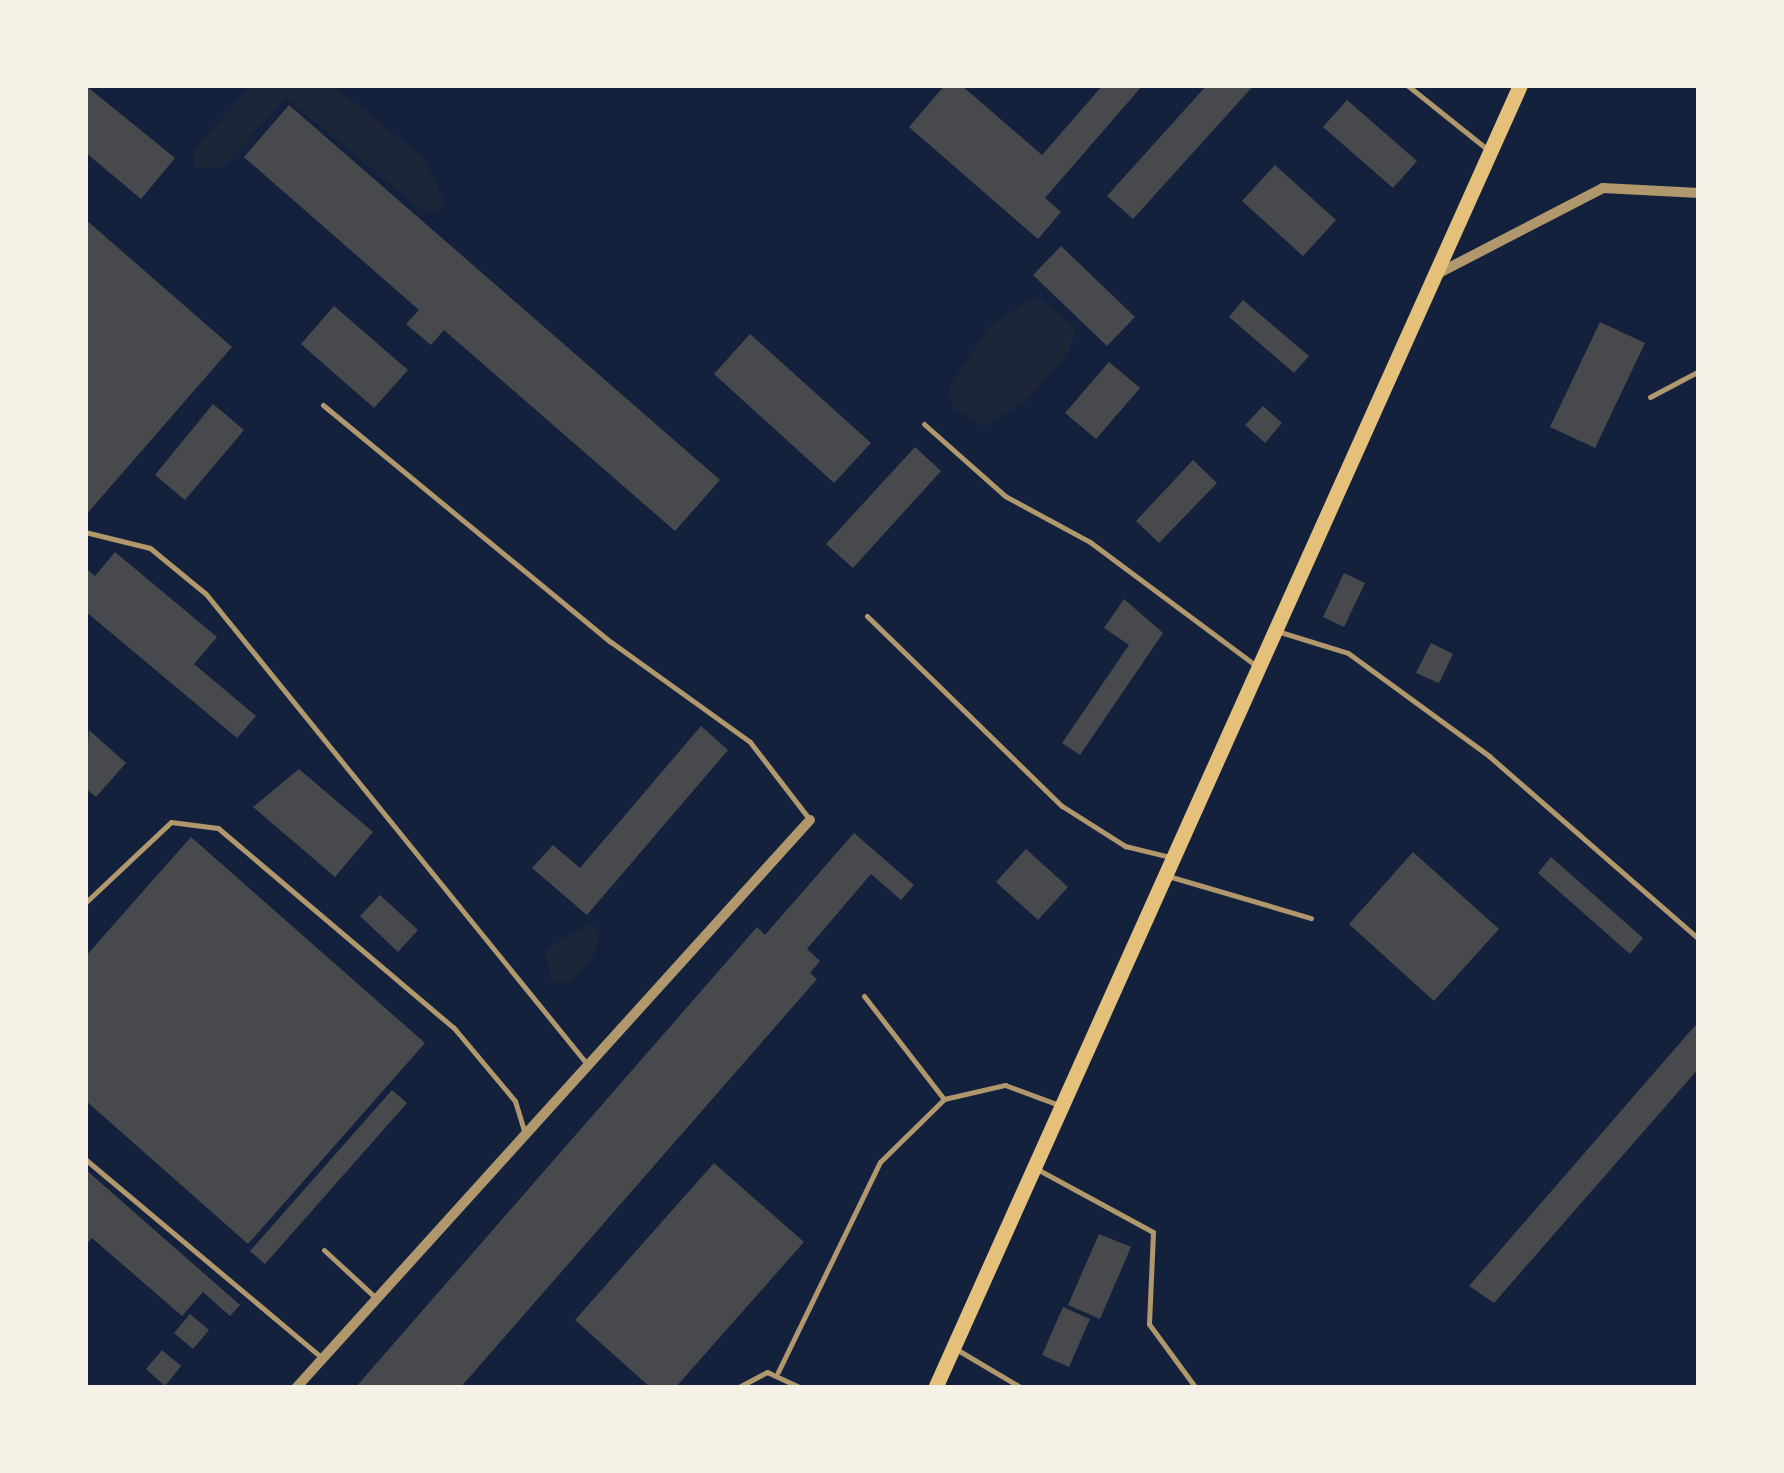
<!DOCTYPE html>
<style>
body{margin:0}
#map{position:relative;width:1784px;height:1473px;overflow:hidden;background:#14213d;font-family:"IBM Plex Serif",serif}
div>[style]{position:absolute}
.green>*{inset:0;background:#1d2539}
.building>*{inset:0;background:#48494c}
.service>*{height:5px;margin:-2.5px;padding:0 2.5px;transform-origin:2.5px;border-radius:2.5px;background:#b1986c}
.minor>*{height:10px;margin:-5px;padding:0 5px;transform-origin:5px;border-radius:5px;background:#b1986c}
.trunk>*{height:15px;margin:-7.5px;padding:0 7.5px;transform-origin:7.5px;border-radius:7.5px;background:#e5c07b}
span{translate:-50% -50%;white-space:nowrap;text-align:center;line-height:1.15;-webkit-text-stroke:8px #f6f1e7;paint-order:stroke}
.frame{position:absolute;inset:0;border:88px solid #f6f1e7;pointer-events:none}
</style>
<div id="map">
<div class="green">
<div style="clip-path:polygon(252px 85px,332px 85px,424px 158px,445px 202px,438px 213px,423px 211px,286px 98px,223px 167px,195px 167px,193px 151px)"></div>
<div style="clip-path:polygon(1036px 296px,1076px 328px,1068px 353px,1026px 401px,983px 427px,953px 408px,950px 385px,989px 327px)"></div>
<div style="clip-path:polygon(590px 924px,600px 932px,595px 954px,569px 983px,551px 981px,545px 950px)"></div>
</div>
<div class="building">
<div style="clip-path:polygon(85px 85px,175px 158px,141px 199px,85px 152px)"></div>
<div style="clip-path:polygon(945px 85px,961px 85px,1042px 155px,1103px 85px,1143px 85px,1045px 198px,1061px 212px,1038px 239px,909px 127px)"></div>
<div style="clip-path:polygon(1207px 85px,1254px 85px,1133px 219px,1107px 196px)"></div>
<div style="clip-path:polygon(1347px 100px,1417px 161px,1393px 188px,1323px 127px)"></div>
<div style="clip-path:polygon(289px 105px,720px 480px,675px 531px,444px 330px,431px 345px,406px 324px,419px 310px,244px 157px)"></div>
<div style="clip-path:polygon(1275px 165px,1336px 220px,1303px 256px,1242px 201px)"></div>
<div style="clip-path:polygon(85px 219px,232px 347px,85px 516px)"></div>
<div style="clip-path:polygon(1061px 246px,1135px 317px,1107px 346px,1033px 275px)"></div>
<div style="clip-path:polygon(1243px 300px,1309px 356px,1294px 373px,1229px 317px)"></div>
<div style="clip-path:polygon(334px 306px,408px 370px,374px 408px,301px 344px)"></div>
<div style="clip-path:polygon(1600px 322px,1645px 343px,1595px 448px,1550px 427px)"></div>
<div style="clip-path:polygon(750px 334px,871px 443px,834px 483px,714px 374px)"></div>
<div style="clip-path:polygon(1109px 362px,1140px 388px,1096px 439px,1065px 413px)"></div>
<div style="clip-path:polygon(213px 404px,244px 430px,185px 500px,155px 475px)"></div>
<div style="clip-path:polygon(1263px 406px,1282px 423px,1265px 443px,1245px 425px)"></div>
<div style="clip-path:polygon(915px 447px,941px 471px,853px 568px,826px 544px)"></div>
<div style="clip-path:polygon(1193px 460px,1217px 483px,1159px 543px,1136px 521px)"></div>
<div style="clip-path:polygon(115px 552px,217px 637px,194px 664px,256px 716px,237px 738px,85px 611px,85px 568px,95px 576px)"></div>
<div style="clip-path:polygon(1344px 573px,1365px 583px,1344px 627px,1323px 617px)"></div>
<div style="clip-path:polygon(1124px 599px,1163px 633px,1080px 755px,1062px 743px,1129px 645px,1104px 628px)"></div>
<div style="clip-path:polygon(1431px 643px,1453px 654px,1439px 683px,1416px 673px)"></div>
<div style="clip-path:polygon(701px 726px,728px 750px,587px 915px,532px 868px,553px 845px,580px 868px)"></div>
<div style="clip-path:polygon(89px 730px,126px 763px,96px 797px,85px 788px)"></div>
<div style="clip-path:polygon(299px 769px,373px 832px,335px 877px,253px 807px)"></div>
<div style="clip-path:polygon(854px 833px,914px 885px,901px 900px,871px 874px,807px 949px,820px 961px,810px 973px,817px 979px,460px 1388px,355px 1388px,757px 927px,765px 935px)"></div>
<div style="clip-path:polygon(191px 837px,425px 1043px,248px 1244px,85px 1100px,85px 957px)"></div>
<div style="clip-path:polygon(1026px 849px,1068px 887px,1038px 920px,996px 882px)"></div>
<div style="clip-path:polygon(1413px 852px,1499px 929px,1434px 1001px,1349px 924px)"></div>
<div style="clip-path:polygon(1551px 857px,1643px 938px,1630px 954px,1538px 873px)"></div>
<div style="clip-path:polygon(380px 895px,418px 930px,398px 952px,360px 916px)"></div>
<div style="clip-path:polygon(1699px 1021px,1699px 1068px,1494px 1303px,1469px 1286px)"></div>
<div style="clip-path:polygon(392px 1090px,407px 1103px,265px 1264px,250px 1251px)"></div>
<div style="clip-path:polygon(714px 1163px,804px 1242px,675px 1388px,651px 1388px,575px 1320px)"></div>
<div style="clip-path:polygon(85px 1169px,240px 1305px,230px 1316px,203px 1292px,182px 1316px,92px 1238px,85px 1246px)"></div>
<div style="clip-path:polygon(1099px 1234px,1131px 1247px,1100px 1319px,1068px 1305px)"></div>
<div style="clip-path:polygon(1063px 1307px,1090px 1319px,1069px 1367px,1042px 1355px)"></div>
<div style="clip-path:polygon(190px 1314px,209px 1330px,193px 1349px,174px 1333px)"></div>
<div style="clip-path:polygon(162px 1350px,181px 1366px,165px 1386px,146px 1369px)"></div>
</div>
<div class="service">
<div style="left:1407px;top:85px;width:102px;rotate:38.7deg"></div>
<div style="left:1650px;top:397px;width:55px;rotate:-28deg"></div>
<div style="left:323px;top:405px;width:373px;rotate:39.5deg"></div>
<div style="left:611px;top:642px;width:171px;rotate:35.7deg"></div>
<div style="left:750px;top:742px;width:98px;rotate:52.4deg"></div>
<div style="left:924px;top:424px;width:108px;rotate:41.6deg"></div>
<div style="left:1005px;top:496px;width:97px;rotate:28.4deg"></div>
<div style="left:1090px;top:542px;width:206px;rotate:36.7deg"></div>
<div style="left:85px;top:532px;width:67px;rotate:13.8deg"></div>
<div style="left:150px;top:548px;width:72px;rotate:39.4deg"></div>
<div style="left:206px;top:594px;width:605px;rotate:50.97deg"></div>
<div style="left:867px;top:616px;width:272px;rotate:44.3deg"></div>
<div style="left:1062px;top:806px;width:75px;rotate:32.4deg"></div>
<div style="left:1125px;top:846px;width:46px;rotate:13.7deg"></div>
<div style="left:1277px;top:631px;width:74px;rotate:17.2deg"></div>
<div style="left:1348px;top:653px;width:175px;rotate:36.1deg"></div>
<div style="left:1489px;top:756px;width:279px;rotate:41.1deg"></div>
<div style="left:1168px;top:876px;width:149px;rotate:16.4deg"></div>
<div style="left:85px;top:903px;width:118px;rotate:-43.3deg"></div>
<div style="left:171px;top:822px;width:47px;rotate:7.3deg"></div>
<div style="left:218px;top:828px;width:309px;rotate:40.3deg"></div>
<div style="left:454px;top:1028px;width:95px;rotate:50.1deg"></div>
<div style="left:515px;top:1101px;width:34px;rotate:73deg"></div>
<div style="left:864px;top:996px;width:130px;rotate:52.2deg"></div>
<div style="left:85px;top:1159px;width:309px;rotate:40deg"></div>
<div style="left:1037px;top:1169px;width:132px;rotate:28.5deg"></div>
<div style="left:1153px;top:1232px;width:92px;rotate:92.5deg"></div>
<div style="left:1149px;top:1324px;width:79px;rotate:53.7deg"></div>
<div style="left:324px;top:1250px;width:69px;rotate:42.7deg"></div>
<div style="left:956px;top:1349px;width:77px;rotate:30.6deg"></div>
<div style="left:778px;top:1372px;width:233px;rotate:-64.1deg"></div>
<div style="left:880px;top:1162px;width:90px;rotate:-44.5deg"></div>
<div style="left:944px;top:1099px;width:63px;rotate:-12.9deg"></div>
<div style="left:1005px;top:1085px;width:58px;rotate:20.3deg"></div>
<div style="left:737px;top:1388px;width:34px;rotate:-28deg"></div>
<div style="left:767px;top:1372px;width:38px;rotate:25deg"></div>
</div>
<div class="minor">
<div style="left:1437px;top:274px;width:187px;rotate:-27.4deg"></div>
<div style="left:1603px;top:188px;width:96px;rotate:3deg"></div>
<div style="left:296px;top:1388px;width:766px;rotate:-47.86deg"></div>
</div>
<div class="trunk">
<div style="left:935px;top:1388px;width:1428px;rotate:-65.82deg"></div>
</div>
<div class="frame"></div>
</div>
